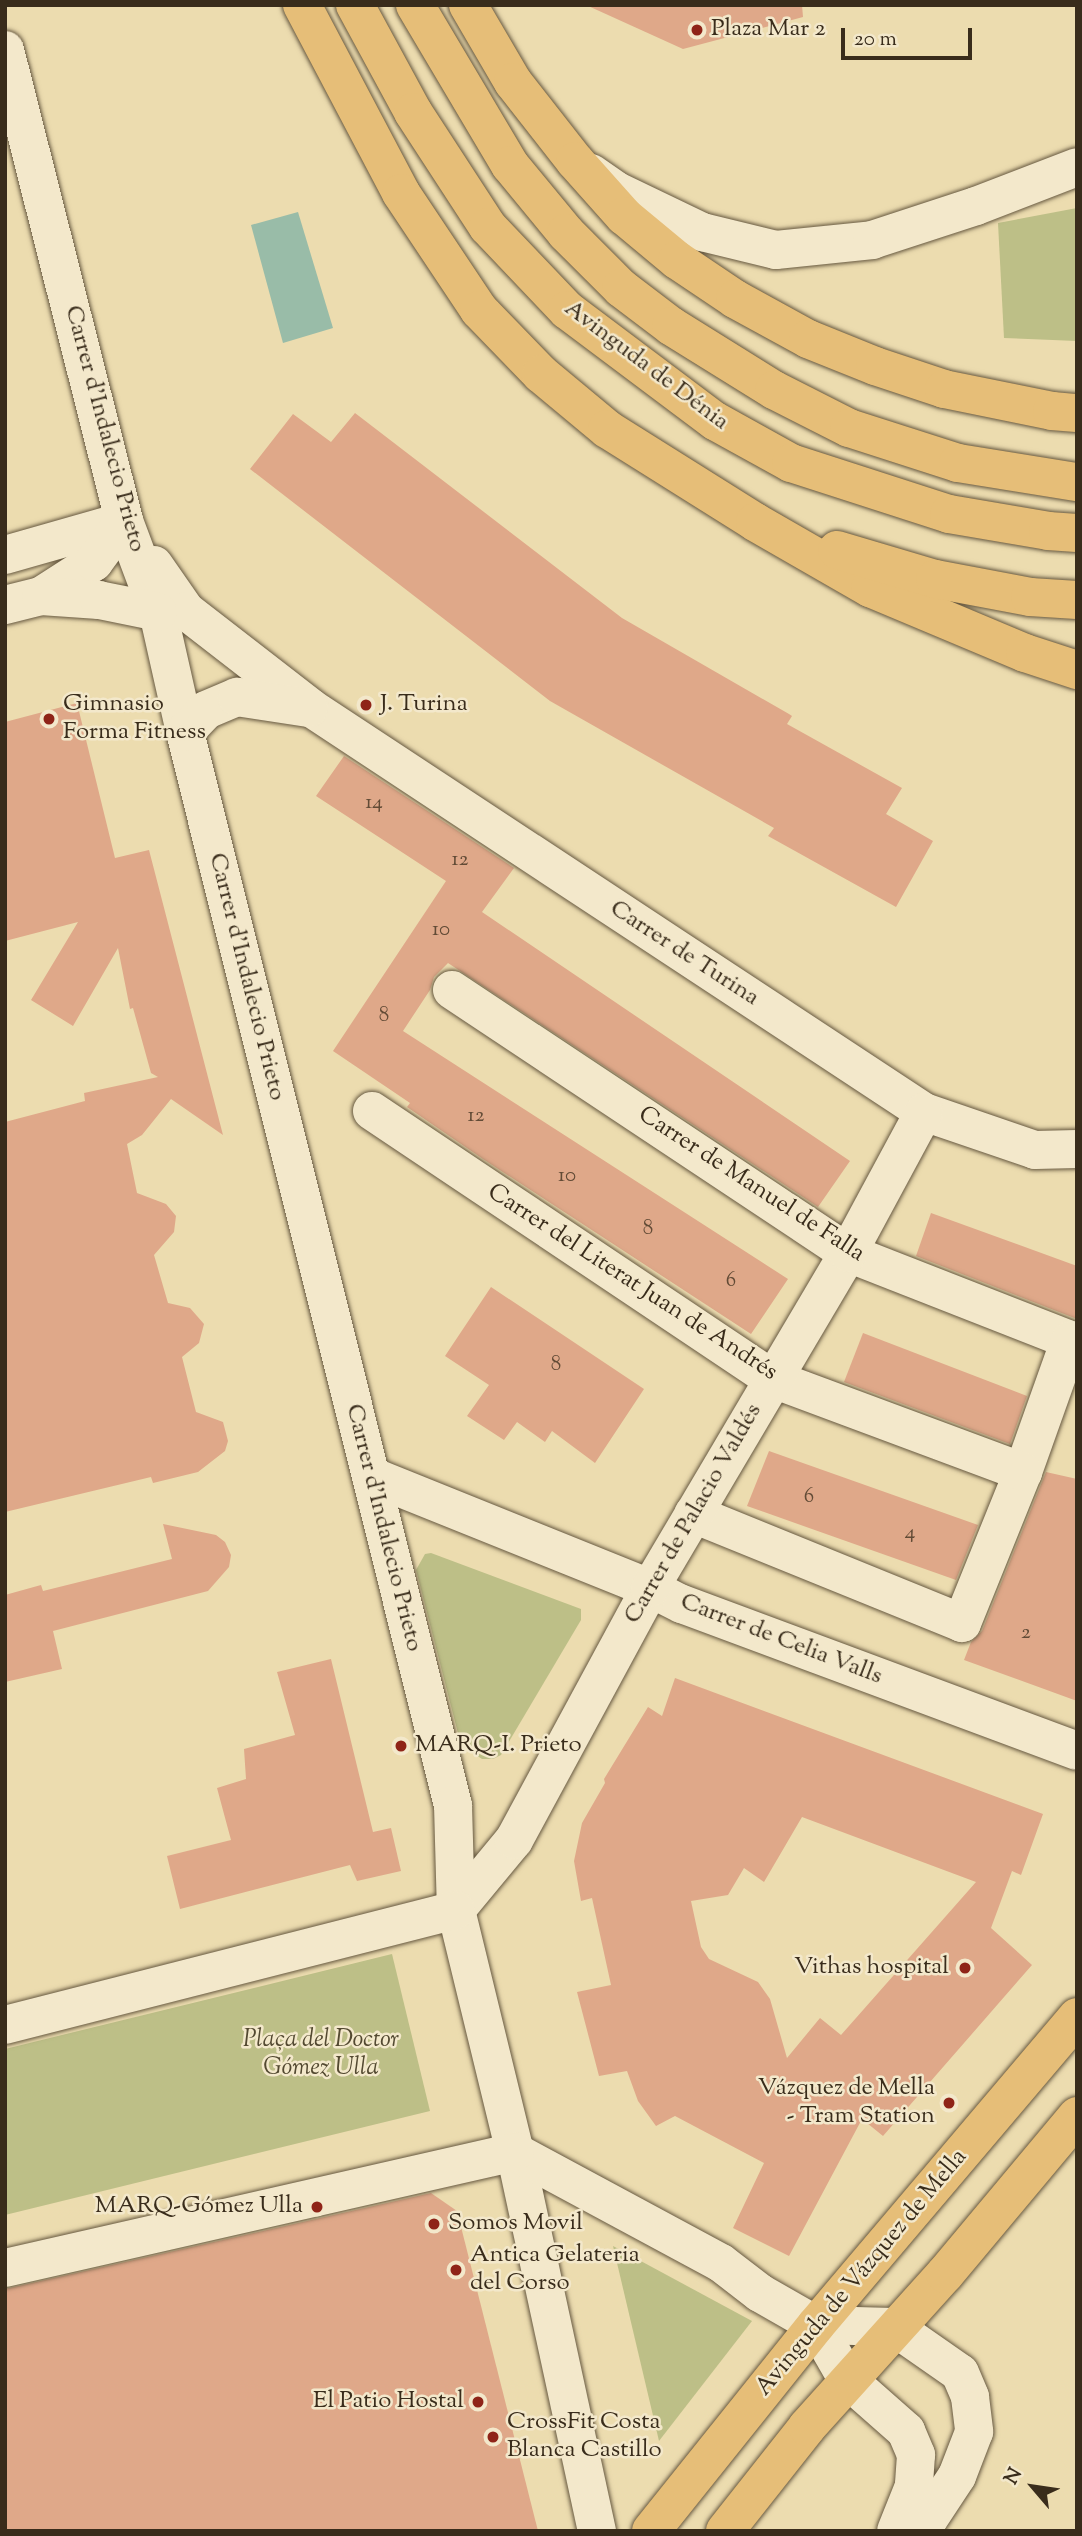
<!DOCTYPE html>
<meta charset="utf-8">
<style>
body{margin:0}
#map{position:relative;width:1082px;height:2536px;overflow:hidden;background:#ecdcaf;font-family:"Sorts Mill Goudy",serif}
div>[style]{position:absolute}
.green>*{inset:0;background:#bdbf87}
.water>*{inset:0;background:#99bca8}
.building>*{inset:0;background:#dfa889}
.roads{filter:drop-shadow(0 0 2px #665840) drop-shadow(0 0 2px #665840)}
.minor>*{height:38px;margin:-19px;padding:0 19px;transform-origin:19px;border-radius:19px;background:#f3e8cb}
.major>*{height:38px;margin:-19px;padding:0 19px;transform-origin:19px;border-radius:19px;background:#e6be78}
.dots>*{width:19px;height:19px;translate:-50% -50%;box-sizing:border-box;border:4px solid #f3e8cb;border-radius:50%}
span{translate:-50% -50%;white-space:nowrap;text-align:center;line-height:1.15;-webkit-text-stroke:5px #f3e8cb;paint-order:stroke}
.number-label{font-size:21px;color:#624b36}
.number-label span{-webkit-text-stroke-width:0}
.poi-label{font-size:24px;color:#392c1b}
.left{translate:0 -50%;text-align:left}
.right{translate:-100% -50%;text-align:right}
.street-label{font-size:24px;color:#392c1b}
.park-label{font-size:24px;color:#534931;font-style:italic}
.frame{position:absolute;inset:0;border:7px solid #392c1b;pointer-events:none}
.north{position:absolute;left:998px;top:2452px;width:70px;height:70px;-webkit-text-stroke:5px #f3e8cb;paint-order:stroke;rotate:299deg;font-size:19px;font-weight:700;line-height:28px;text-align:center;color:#392c1b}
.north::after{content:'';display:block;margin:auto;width:24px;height:32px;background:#392c1b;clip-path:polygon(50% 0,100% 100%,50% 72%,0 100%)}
.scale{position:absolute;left:841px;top:28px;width:131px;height:32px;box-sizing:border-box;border:4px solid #392c1b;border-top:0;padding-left:9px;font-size:21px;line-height:24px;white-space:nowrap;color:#392c1b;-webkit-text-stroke:5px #f3e8cb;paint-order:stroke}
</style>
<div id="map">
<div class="green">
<div style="clip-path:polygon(1077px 208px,1077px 341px,1004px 338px,998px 223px)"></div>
<div style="clip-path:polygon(431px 1553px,581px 1609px,581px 1620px,501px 1755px,493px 1759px,482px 1759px,461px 1745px,416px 1570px,425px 1554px)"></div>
<div style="clip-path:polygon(392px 1954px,430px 2111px,5px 2215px,5px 2049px)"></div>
<div style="clip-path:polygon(613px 2246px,752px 2321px,659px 2441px)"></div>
</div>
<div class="water">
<div style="clip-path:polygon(298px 212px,333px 328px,283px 343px,251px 225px)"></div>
</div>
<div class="building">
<div style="clip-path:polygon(586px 5px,802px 5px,803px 17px,683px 49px)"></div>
<div style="clip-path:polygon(355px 413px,622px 618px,789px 714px,792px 716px,787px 724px,902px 788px,886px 814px,933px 841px,896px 907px,768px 836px,774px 828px,550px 701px,250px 469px,293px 414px,331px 442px)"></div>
<div style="clip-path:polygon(77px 703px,115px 858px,149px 850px,223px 1135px,171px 1099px,142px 1135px,127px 1144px,137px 1193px,166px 1204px,176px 1216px,174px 1232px,154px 1255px,168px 1303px,190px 1308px,204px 1324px,199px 1343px,182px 1357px,196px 1412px,223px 1422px,228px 1441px,225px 1451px,198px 1472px,153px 1483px,151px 1477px,5px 1512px,5px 1122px,85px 1101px,84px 1093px,158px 1077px,151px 1073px,133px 1008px,130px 1009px,118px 948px,73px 1026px,31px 1000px,78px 922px,5px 941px,5px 722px)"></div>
<div style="clip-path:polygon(344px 756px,514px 868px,482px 912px,850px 1161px,818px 1207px,448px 963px,434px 977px,430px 990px,403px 1031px,788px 1279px,751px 1334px,483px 1159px,407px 1107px,410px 1103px,333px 1051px,446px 881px,316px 796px)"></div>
<div style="clip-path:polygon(931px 1213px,1077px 1266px,1077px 1319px,916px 1256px)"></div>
<div style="clip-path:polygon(491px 1287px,644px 1389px,595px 1463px,552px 1431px,545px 1442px,517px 1422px,504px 1440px,467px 1416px,489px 1385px,445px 1356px)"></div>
<div style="clip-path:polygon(863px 1333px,1027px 1396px,1010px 1444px,844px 1382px)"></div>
<div style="clip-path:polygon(769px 1451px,978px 1525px,956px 1580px,747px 1506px)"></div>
<div style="clip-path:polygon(1046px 1472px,1077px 1479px,1077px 1701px,964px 1660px,971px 1642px,982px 1631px)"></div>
<div style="clip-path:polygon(163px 1524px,216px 1535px,225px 1542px,231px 1555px,229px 1567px,208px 1591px,53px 1631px,62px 1669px,5px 1682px,5px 1595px,41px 1585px,43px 1591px,172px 1559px)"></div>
<div style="clip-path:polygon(331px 1659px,373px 1832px,391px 1828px,401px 1871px,357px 1881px,350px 1865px,180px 1909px,167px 1856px,231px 1840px,217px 1788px,246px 1779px,244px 1749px,295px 1735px,277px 1672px)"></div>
<div style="clip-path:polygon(evenodd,675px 1678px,1043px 1814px,1021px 1875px,1012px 1871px,991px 1928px,1032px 1965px,883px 2136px,862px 2119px,789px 2256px,733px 2228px,764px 2163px,675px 2116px,656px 2126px,638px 2101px,627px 2071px,599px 2076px,577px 1992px,611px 1985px,592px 1898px,581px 1901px,574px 1861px,582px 1823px,605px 1783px,604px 1779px,648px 1707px,662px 1716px,675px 1678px,802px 1817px,976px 1882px,841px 2035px,820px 2018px,787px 2058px,770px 1999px,758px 1982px,709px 1959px,701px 1947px,691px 1901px,728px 1895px,744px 1868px,764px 1882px,802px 1817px)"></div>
<div style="clip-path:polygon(431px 2193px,457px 2211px,538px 2531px,5px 2531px,5px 2289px)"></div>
</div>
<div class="roads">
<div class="minor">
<div style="left:5px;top:50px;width:486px;rotate:75.8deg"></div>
<div style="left:124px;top:521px;width:97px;rotate:69.5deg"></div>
<div style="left:158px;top:612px;width:123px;rotate:77.3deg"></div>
<div style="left:185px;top:732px;width:1106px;rotate:75.98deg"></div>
<div style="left:453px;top:1805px;width:105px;rotate:88.4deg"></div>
<div style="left:456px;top:1910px;width:249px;rotate:76.3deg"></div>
<div style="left:515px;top:2152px;width:388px;rotate:77.8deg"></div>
<div style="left:591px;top:173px;width:29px;rotate:35deg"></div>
<div style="left:615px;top:190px;width:97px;rotate:25.8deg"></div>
<div style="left:702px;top:232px;width:76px;rotate:13.7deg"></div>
<div style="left:776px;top:250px;width:97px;rotate:-5.9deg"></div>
<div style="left:872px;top:240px;width:109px;rotate:-18.1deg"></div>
<div style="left:976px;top:206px;width:108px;rotate:-21.1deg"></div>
<div style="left:5px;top:555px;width:124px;rotate:-15.9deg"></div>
<div style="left:154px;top:565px;width:56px;rotate:55.2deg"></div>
<div style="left:186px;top:611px;width:158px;rotate:37.8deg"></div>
<div style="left:311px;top:708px;width:734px;rotate:33.39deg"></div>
<div style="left:924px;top:1112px;width:117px;rotate:18.9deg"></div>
<div style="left:1035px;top:1150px;width:42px;rotate:-1.4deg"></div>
<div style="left:41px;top:596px;width:63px;rotate:-32.7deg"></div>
<div style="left:94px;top:562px;width:51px;rotate:-53.8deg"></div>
<div style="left:5px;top:605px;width:37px;rotate:-14deg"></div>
<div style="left:41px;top:596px;width:58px;rotate:3.9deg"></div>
<div style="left:99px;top:600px;width:60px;rotate:11.5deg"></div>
<div style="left:185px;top:732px;width:30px;rotate:-46deg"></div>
<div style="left:206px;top:710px;width:34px;rotate:-23deg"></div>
<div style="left:237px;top:697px;width:73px;rotate:8.7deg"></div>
<div style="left:452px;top:990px;width:475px;rotate:33.6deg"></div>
<div style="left:848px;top:1253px;width:238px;rotate:21.4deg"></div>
<div style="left:1070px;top:1340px;width:140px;rotate:109.6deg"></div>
<div style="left:1023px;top:1472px;width:163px;rotate:112deg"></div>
<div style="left:962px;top:1623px;width:290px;rotate:-157.9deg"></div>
<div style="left:372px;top:1111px;width:482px;rotate:33.8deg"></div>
<div style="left:773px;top:1379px;width:267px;rotate:20.4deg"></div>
<div style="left:371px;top:1476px;width:301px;rotate:21.9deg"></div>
<div style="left:650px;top:1588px;width:36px;rotate:27deg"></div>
<div style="left:682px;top:1604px;width:421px;rotate:20.4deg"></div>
<div style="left:456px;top:1910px;width:91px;rotate:-50.4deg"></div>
<div style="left:514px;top:1840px;width:286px;rotate:-61.6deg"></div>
<div style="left:650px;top:1588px;width:389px;rotate:-59.4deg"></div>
<div style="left:848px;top:1253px;width:160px;rotate:-61.7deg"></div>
<div style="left:5px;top:2025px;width:465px;rotate:-14.3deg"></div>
<div style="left:515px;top:2152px;width:234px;rotate:28.3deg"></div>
<div style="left:721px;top:2263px;width:49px;rotate:37.6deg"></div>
<div style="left:760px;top:2293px;width:64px;rotate:29.7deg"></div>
<div style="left:816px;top:2325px;width:78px;rotate:1.5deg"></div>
<div style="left:894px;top:2327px;width:80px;rotate:34.9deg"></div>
<div style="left:960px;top:2373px;width:26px;rotate:67deg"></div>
<div style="left:970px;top:2397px;width:35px;rotate:83deg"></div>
<div style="left:974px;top:2432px;width:47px;rotate:111.1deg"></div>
<div style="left:957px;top:2476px;width:53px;rotate:123.4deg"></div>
<div style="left:928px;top:2520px;width:19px;rotate:144deg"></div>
<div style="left:5px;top:2268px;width:523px;rotate:-12.81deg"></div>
<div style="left:816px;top:2325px;width:62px;rotate:60.1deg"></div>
<div style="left:847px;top:2379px;width:79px;rotate:41.4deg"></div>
<div style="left:906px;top:2431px;width:26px;rotate:67deg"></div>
<div style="left:916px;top:2455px;width:31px;rotate:94deg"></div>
<div style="left:914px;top:2486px;width:48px;rotate:111.8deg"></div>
</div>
<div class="major">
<div style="left:302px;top:5px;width:212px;rotate:62.2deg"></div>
<div style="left:401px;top:193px;width:141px;rotate:56.3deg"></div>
<div style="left:479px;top:310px;width:89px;rotate:45.9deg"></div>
<div style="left:541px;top:374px;width:86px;rotate:39.8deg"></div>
<div style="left:607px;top:429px;width:175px;rotate:32.1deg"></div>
<div style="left:755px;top:522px;width:133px;rotate:29.9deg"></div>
<div style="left:870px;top:588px;width:168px;rotate:22.8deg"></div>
<div style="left:1025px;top:653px;width:55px;rotate:18.1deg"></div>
<div style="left:355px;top:5px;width:122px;rotate:61.5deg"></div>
<div style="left:413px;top:112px;width:137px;rotate:56.9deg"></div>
<div style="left:488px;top:227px;width:115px;rotate:46.4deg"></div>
<div style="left:567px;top:310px;width:185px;rotate:36.9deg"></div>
<div style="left:715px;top:421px;width:87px;rotate:28.9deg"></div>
<div style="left:791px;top:463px;width:166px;rotate:17.9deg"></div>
<div style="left:949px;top:514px;width:100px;rotate:9.7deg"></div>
<div style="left:1048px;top:531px;width:29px;rotate:4deg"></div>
<div style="left:415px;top:5px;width:186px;rotate:59.3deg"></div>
<div style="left:510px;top:165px;width:88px;rotate:50.5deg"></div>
<div style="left:566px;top:233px;width:78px;rotate:45deg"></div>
<div style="left:621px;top:288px;width:63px;rotate:37.2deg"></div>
<div style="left:671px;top:326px;width:121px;rotate:31.9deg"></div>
<div style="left:774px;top:390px;width:84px;rotate:26.9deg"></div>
<div style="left:849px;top:428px;width:114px;rotate:17.8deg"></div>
<div style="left:958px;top:463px;width:121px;rotate:9.1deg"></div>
<div style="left:468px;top:5px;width:89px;rotate:59.7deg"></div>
<div style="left:513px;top:82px;width:100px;rotate:51.9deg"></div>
<div style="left:575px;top:161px;width:74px;rotate:48.3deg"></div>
<div style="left:624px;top:216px;width:69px;rotate:39.7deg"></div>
<div style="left:677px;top:260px;width:70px;rotate:33.9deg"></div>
<div style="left:735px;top:299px;width:83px;rotate:28.7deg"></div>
<div style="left:808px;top:339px;width:72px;rotate:21.9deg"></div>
<div style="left:875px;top:366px;width:73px;rotate:18.4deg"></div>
<div style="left:944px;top:389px;width:110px;rotate:11.5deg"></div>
<div style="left:1052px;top:411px;width:25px;rotate:5deg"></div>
<div style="left:837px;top:550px;width:102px;rotate:16.5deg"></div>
<div style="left:935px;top:579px;width:97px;rotate:10.7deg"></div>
<div style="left:1030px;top:597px;width:47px;rotate:3.7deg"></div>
<div style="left:651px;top:2531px;width:264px;rotate:-51.3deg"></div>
<div style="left:816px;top:2325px;width:404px;rotate:-49.7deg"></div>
<div style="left:725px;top:2531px;width:132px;rotate:-51.7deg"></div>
<div style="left:807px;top:2427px;width:206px;rotate:-48deg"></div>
<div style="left:945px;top:2274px;width:206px;rotate:-50.1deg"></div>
</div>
</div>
<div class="dots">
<div style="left:697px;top:30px;background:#8f2418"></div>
<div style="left:366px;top:705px;background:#8f2418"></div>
<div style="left:49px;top:719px;background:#8f2418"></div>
<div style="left:401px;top:1746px;background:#8f2418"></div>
<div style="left:965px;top:1968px;background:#8f2418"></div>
<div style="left:949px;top:2103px;background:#8f2418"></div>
<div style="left:317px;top:2207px;background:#8f2418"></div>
<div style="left:434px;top:2224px;background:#8f2418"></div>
<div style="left:456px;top:2270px;background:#8f2418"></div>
<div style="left:478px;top:2402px;background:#8f2418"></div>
<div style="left:493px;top:2437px;background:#8f2418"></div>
</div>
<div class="number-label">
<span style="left:374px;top:803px">14</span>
<span style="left:460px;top:860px">12</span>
<span style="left:441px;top:930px">10</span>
<span style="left:384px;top:1016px">8</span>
<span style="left:476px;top:1116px">12</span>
<span style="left:567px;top:1176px">10</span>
<span style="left:648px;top:1229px">8</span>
<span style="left:731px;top:1281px">6</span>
<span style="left:556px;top:1365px">8</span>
<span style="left:809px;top:1497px">6</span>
<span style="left:910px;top:1533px">4</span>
<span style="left:1026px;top:1633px">2</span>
</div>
<div class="poi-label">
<span class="left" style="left:711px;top:30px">Plaza Mar 2</span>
<span class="left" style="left:63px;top:719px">Gimnasio<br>Forma Fitness</span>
<span class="left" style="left:380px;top:705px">J. Turina</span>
<span class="left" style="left:415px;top:1746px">MARQ-I. Prieto</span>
<span class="right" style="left:949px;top:1968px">Vithas hospital</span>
<span class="right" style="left:935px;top:2103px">Vázquez de Mella<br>- Tram Station</span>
<span class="right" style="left:303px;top:2207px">MARQ-Gómez Ulla</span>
<span class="left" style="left:448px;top:2224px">Somos Movil</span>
<span class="left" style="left:470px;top:2270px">Antica Gelateria<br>del Corso</span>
<span class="right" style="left:464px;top:2402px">El Patio Hostal</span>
<span class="left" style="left:507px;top:2437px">CrossFit Costa<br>Blanca Castillo</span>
</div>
<div class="street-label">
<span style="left:646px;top:366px;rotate:37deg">Avinguda de Dénia</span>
<span style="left:104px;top:429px;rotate:75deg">Carrer d'Indalecio Prieto</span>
<span style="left:684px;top:954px;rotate:33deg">Carrer de Turina</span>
<span style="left:246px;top:977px;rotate:76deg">Carrer d'Indalecio Prieto</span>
<span style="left:751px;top:1185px;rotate:33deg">Carrer de Manuel de Falla</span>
<span style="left:632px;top:1283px;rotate:33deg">Carrer del Literat Juan de Andrés</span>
<span style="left:694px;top:1514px;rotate:-60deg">Carrer de Palacio Valdés</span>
<span style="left:383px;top:1528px;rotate:76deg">Carrer d'Indalecio Prieto</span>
<span style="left:781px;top:1640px;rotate:21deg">Carrer de Celia Valls</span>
<span style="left:862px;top:2273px;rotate:-50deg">Avinguda de Vázquez de Mella</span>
</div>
<div class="park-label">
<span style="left:321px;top:2055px">Plaça del Doctor<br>Gómez Ulla</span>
</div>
<div class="frame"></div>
<div class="north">N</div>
<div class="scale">20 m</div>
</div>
